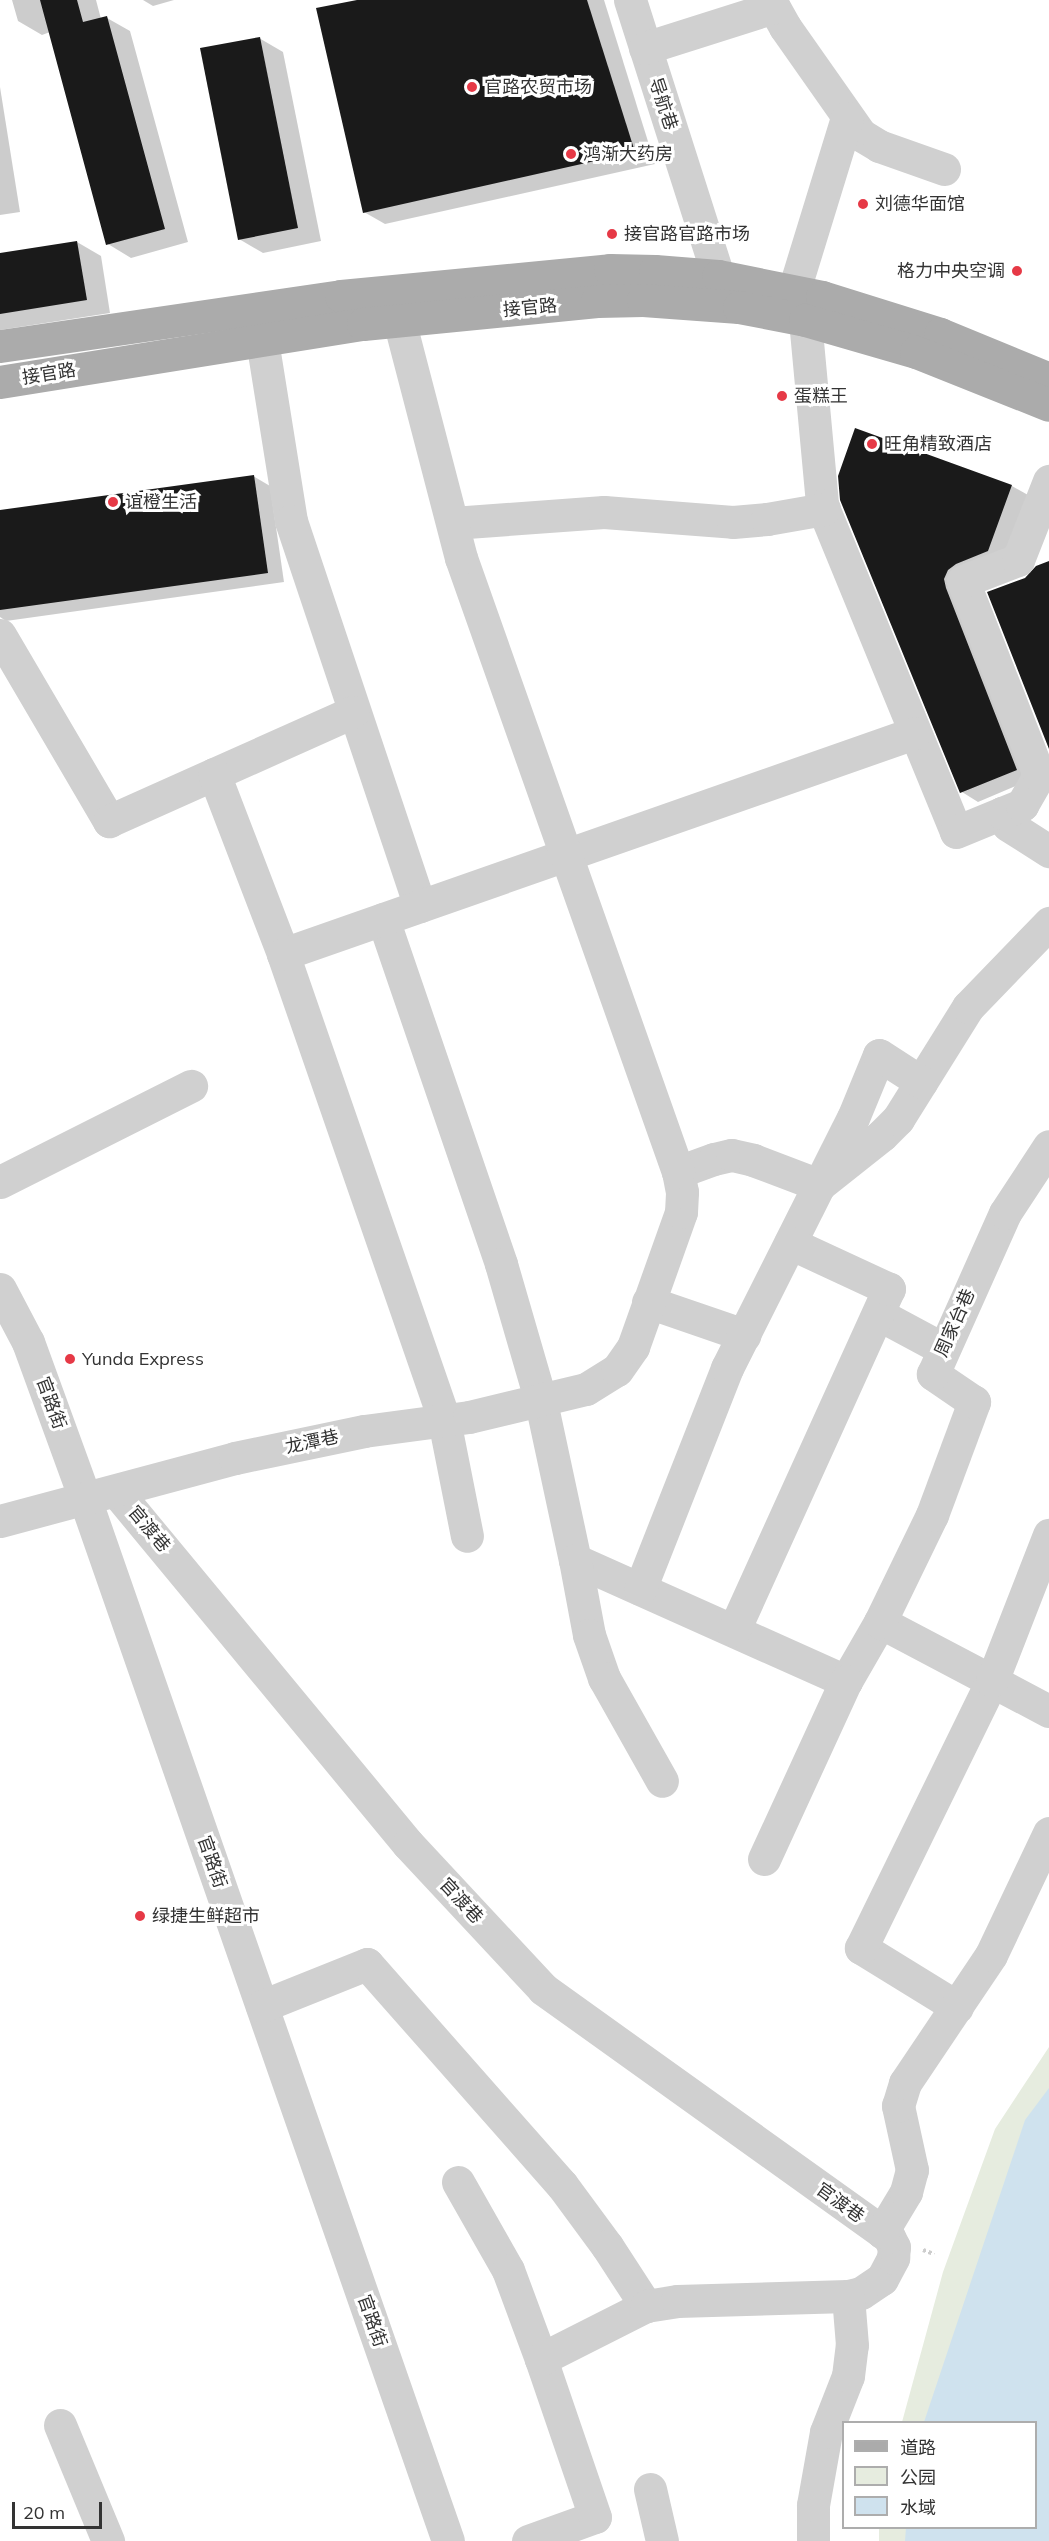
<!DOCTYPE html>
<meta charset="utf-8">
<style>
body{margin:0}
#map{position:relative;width:1049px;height:2541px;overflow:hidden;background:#fff;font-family:Mulish,"Noto Sans SC",sans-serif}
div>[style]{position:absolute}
.green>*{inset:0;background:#e6ecdf}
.water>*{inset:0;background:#cfe2ee}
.shadow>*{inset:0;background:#0003}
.building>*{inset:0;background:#1a1a1a}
.path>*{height:4px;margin-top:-2px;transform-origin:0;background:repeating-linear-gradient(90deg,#cdcdcd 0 3px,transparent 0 6px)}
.minor>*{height:33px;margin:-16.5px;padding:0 16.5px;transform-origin:16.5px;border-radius:16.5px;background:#d0d0d0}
.major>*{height:33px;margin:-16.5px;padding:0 16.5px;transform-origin:16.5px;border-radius:16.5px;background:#ababab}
.dots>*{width:16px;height:16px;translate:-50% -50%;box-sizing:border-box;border:3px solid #fff;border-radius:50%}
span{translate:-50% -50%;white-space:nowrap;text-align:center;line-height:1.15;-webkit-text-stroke:6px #fff;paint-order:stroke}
.poi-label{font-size:18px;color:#333}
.left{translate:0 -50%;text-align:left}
.right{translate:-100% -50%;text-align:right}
.street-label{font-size:18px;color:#333}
.legend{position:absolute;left:842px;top:2421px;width:195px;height:108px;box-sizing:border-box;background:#fff;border:2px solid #adadad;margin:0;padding:8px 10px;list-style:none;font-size:18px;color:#333}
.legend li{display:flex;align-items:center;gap:12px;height:30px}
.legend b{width:30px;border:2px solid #adadad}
.scale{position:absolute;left:12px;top:2502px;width:90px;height:27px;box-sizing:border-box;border:3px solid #333;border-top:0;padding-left:8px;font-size:18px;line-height:21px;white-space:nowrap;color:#333;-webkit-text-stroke:4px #fff;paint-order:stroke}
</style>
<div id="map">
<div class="green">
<div style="clip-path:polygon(1049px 2047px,1049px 2541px,879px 2541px,879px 2528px,1036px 2528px,1036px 2422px,902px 2422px,943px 2272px,995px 2129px)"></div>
</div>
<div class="water">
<div style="clip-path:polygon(1049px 2088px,1049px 2541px,905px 2541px,906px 2528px,1036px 2528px,1036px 2422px,924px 2422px,1025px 2120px)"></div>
</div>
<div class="shadow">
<div style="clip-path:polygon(12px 0,96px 0,101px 19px,107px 18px,130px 31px,188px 242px,131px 258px,108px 244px,50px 32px,42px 35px,18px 21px)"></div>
<div style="clip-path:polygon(143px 0,174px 0,153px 6px)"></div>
<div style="clip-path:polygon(365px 0,604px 0,655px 164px,385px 224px,364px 212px)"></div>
<div style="clip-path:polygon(259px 38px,283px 52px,321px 241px,263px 253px,239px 239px)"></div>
<div style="clip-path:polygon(0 87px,20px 212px,0 215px)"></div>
<div style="clip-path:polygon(77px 242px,101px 256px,110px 313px,0 330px,0 255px)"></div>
<div style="clip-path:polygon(253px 476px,270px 486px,284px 582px,6px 621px,0 617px,0 511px)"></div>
<div style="clip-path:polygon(1012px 486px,1028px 495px,1004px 560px,960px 589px,1032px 779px,978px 802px,962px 792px,842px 500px)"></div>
</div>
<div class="building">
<div style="clip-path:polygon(40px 0,77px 0,83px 22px,107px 16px,165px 229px,106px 245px)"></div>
<div style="clip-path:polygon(357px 0,587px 0,635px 152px,363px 213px,316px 8px)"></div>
<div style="clip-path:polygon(260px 37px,298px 228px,238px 240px,200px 48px)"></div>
<div style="clip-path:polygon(77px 241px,87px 300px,0 314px,0 253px)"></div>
<div style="clip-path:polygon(855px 428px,1012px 485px,988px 551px,956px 564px,948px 570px,944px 579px,946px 588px,1017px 770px,960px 793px,840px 500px,838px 476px)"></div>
<div style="clip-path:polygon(254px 475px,268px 573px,0 610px,0 510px)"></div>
<div style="clip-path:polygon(1049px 561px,1049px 749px,987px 592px,1025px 578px,1036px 566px)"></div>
</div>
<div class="path">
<div style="left:923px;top:2250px;width:12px;rotate:20deg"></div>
</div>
<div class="minor">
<div style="left:630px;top:0;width:290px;rotate:72.3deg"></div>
<div style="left:770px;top:0;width:31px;rotate:61deg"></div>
<div style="left:785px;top:27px;width:132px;rotate:54.9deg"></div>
<div style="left:861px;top:135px;width:21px;rotate:31deg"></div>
<div style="left:879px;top:146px;width:69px;rotate:19.5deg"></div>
<div style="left:645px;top:48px;width:135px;rotate:-17.6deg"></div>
<div style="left:794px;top:290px;width:180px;rotate:-72.9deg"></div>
<div style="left:805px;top:320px;width:186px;rotate:84.7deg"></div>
<div style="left:822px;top:505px;width:353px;rotate:67.7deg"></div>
<div style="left:956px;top:832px;width:50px;rotate:-22.4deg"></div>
<div style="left:1002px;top:813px;width:13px;rotate:63deg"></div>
<div style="left:1008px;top:825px;width:49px;rotate:32.4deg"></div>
<div style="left:262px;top:340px;width:183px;rotate:80.9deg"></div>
<div style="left:291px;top:521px;width:406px;rotate:71.5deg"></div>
<div style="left:453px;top:523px;width:151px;rotate:-4.2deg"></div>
<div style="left:604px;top:512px;width:129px;rotate:4.4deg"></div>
<div style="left:733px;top:522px;width:34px;rotate:-5deg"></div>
<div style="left:767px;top:519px;width:58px;rotate:-10deg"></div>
<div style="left:0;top:635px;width:216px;rotate:59.6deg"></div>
<div style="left:109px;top:821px;width:267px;rotate:-24.1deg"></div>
<div style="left:214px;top:774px;width:193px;rotate:69deg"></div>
<div style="left:283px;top:954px;width:493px;rotate:70.9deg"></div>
<div style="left:444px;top:1420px;width:118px;rotate:78.8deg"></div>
<div style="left:1002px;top:813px;width:22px;rotate:-22deg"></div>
<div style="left:1022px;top:805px;width:34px;rotate:-60deg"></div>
<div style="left:1039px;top:775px;width:208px;rotate:-111.4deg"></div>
<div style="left:963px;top:581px;width:59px;rotate:-20.9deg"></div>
<div style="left:1018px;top:560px;width:85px;rotate:-68.6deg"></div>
<div style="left:383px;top:919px;width:365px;rotate:71.1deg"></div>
<div style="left:501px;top:1264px;width:144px;rotate:73.8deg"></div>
<div style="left:541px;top:1402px;width:162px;rotate:77.9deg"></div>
<div style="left:575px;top:1560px;width:297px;rotate:24.1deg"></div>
<div style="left:846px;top:1681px;width:68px;rotate:-60deg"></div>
<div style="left:880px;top:1622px;width:191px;rotate:27.8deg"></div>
<div style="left:283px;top:954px;width:669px;rotate:-19.3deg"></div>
<div style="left:678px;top:1172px;width:38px;rotate:-20deg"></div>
<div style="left:714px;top:1159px;width:18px;rotate:-13deg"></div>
<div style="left:732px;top:1155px;width:22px;rotate:13deg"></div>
<div style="left:753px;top:1160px;width:71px;rotate:20.7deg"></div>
<div style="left:819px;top:1185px;width:80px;rotate:-38.4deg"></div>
<div style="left:882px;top:1135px;width:23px;rotate:-45deg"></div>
<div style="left:898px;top:1119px;width:132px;rotate:-58deg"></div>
<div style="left:968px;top:1007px;width:117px;rotate:-46deg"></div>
<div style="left:0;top:1182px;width:214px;rotate:-26.7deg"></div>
<div style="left:0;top:1289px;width:60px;rotate:62.2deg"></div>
<div style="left:28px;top:1342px;width:167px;rotate:70deg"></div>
<div style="left:85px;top:1499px;width:1103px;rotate:70.79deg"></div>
<div style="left:648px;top:1302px;width:102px;rotate:19deg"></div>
<div style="left:878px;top:1314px;width:74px;rotate:28.3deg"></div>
<div style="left:116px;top:1491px;width:458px;rotate:50.4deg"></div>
<div style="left:408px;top:1844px;width:198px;rotate:47deg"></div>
<div style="left:543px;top:1989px;width:417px;rotate:35.6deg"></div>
<div style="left:0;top:1521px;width:243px;rotate:-15deg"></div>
<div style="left:235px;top:1458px;width:132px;rotate:-11.8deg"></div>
<div style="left:364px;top:1431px;width:106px;rotate:-7.6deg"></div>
<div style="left:469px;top:1417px;width:120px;rotate:-13.5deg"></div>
<div style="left:586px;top:1389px;width:36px;rotate:-32deg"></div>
<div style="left:617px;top:1370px;width:28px;rotate:-55deg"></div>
<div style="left:633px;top:1347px;width:143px;rotate:-70.4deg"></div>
<div style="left:681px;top:1212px;width:20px;rotate:-87deg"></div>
<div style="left:682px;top:1192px;width:20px;rotate:-101deg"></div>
<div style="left:678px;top:1172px;width:651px;rotate:-109.46deg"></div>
<div style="left:461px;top:558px;width:246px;rotate:-104.6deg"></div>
<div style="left:575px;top:1560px;width:76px;rotate:79.4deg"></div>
<div style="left:589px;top:1635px;width:46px;rotate:70.8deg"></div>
<div style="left:604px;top:1678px;width:118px;rotate:60.6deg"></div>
<div style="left:640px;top:1589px;width:238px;rotate:-68.5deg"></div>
<div style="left:727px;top:1368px;width:280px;rotate:-63.3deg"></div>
<div style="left:853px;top:1118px;width:68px;rotate:-67.6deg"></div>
<div style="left:879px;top:1055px;width:50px;rotate:32.7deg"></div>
<div style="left:880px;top:1622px;width:119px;rotate:-64.1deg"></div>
<div style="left:932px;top:1515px;width:121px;rotate:-69.6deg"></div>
<div style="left:974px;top:1402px;width:50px;rotate:-145.7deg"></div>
<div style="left:933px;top:1374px;width:176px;rotate:-65.9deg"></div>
<div style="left:1005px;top:1213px;width:80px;rotate:-56.7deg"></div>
<div style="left:734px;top:1630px;width:375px;rotate:-65.6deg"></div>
<div style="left:889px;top:1289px;width:109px;rotate:-155.1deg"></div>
<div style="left:764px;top:1859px;width:196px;rotate:-65.3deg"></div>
<div style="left:262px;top:2006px;width:113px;rotate:-21.8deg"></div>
<div style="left:367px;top:1964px;width:295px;rotate:48.6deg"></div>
<div style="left:562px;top:2185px;width:76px;rotate:53.6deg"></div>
<div style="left:607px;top:2246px;width:72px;rotate:57deg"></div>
<div style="left:957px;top:2007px;width:113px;rotate:-148.4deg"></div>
<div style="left:861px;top:1948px;width:297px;rotate:-63.9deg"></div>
<div style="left:992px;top:1681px;width:157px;rotate:-68.7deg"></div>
<div style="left:458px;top:2182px;width:101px;rotate:60.4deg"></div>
<div style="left:508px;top:2270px;width:95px;rotate:69.7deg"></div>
<div style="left:60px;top:2425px;width:126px;rotate:67.5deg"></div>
<div style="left:650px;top:2489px;width:53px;rotate:77deg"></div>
<div style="left:528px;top:2541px;width:71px;rotate:-19.7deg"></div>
<div style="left:595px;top:2517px;width:167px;rotate:-108.9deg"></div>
<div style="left:541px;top:2359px;width:118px;rotate:-26.8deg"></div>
<div style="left:646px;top:2306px;width:31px;rotate:-9deg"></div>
<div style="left:677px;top:2301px;width:171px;rotate:-1.7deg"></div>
<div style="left:848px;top:2296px;width:13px;rotate:-13deg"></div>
<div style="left:861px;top:2293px;width:25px;rotate:-34deg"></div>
<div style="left:882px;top:2279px;width:24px;rotate:-62deg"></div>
<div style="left:893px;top:2258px;width:11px;rotate:-85deg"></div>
<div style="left:894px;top:2247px;width:11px;rotate:-117deg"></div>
<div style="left:889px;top:2237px;width:9px;rotate:-144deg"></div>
<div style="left:882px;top:2232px;width:47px;rotate:-59deg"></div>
<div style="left:906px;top:2192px;width:23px;rotate:-75deg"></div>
<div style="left:912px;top:2170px;width:66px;rotate:-102.3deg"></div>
<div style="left:898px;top:2106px;width:24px;rotate:-73deg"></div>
<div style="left:905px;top:2083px;width:154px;rotate:-56.1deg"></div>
<div style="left:991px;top:1955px;width:135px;rotate:-64.6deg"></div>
<div style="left:813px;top:2541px;width:36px;rotate:-90deg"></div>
<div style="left:813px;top:2505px;width:74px;rotate:-79.9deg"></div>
<div style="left:826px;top:2432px;width:60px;rotate:-68.6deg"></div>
<div style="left:848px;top:2376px;width:31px;rotate:-83deg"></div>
<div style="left:852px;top:2345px;width:49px;rotate:-94.7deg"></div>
</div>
<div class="major">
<div style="left:0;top:346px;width:345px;rotate:-8.3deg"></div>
<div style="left:341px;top:296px;width:270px;rotate:-5.5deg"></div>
<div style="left:610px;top:270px;width:45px;rotate:1.3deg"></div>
<div style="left:655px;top:271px;width:63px;rotate:4.5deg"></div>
<div style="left:718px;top:276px;width:106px;rotate:11.4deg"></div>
<div style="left:822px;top:297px;width:124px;rotate:17.4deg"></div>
<div style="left:940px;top:334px;width:118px;rotate:22.4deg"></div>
<div style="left:0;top:382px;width:368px;rotate:-9.1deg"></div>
<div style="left:363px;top:324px;width:235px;rotate:-5.6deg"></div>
<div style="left:597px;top:301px;width:46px;rotate:-1.2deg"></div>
<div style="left:643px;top:300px;width:96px;rotate:4.2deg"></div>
<div style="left:739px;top:307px;width:67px;rotate:11.1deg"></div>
<div style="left:805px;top:320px;width:116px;rotate:16.1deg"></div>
<div style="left:916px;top:352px;width:143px;rotate:21.7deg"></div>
</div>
<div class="dots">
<div style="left:472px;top:87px;background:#e63946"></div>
<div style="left:571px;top:154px;background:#e63946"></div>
<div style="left:863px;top:204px;background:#e63946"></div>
<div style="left:612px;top:234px;background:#e63946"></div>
<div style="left:1017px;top:271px;background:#e63946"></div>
<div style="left:782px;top:396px;background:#e63946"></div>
<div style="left:872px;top:444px;background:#e63946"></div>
<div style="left:113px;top:502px;background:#e63946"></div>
<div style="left:70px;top:1359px;background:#e63946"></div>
<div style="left:140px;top:1916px;background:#e63946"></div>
</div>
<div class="poi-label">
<span class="left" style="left:484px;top:87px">官路农贸市场</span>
<span class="left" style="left:583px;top:154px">鸿渐大药房</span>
<span class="left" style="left:875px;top:204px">刘德华面馆</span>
<span class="left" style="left:624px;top:234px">接官路官路市场</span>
<span class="right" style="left:1005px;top:271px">格力中央空调</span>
<span class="left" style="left:794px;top:396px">蛋糕王</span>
<span class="left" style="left:884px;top:444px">旺角精致酒店</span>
<span class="left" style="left:125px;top:502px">谊橙生活</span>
<span class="left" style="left:82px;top:1359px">Yunda Express</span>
<span class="left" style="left:152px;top:1916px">绿捷生鲜超市</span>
</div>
<div class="street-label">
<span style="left:663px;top:104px;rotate:72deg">导航巷</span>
<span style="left:530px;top:308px;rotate:-5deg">接官路</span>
<span style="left:49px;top:374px;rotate:-9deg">接官路</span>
<span style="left:955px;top:1323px;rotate:-66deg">周家台巷</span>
<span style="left:51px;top:1403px;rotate:70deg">官路街</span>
<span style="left:312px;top:1442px;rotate:-12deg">龙潭巷</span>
<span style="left:149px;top:1529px;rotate:50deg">官渡巷</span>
<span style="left:212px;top:1862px;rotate:71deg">官路街</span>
<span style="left:461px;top:1901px;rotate:47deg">官渡巷</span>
<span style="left:840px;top:2203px;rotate:36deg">官渡巷</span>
<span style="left:372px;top:2321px;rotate:71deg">官路街</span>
</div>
<ul class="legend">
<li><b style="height:8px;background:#ababab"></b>道路</li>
<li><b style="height:16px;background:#e6ecdf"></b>公园</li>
<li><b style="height:16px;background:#cfe2ee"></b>水域</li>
</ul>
<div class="scale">20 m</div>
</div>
